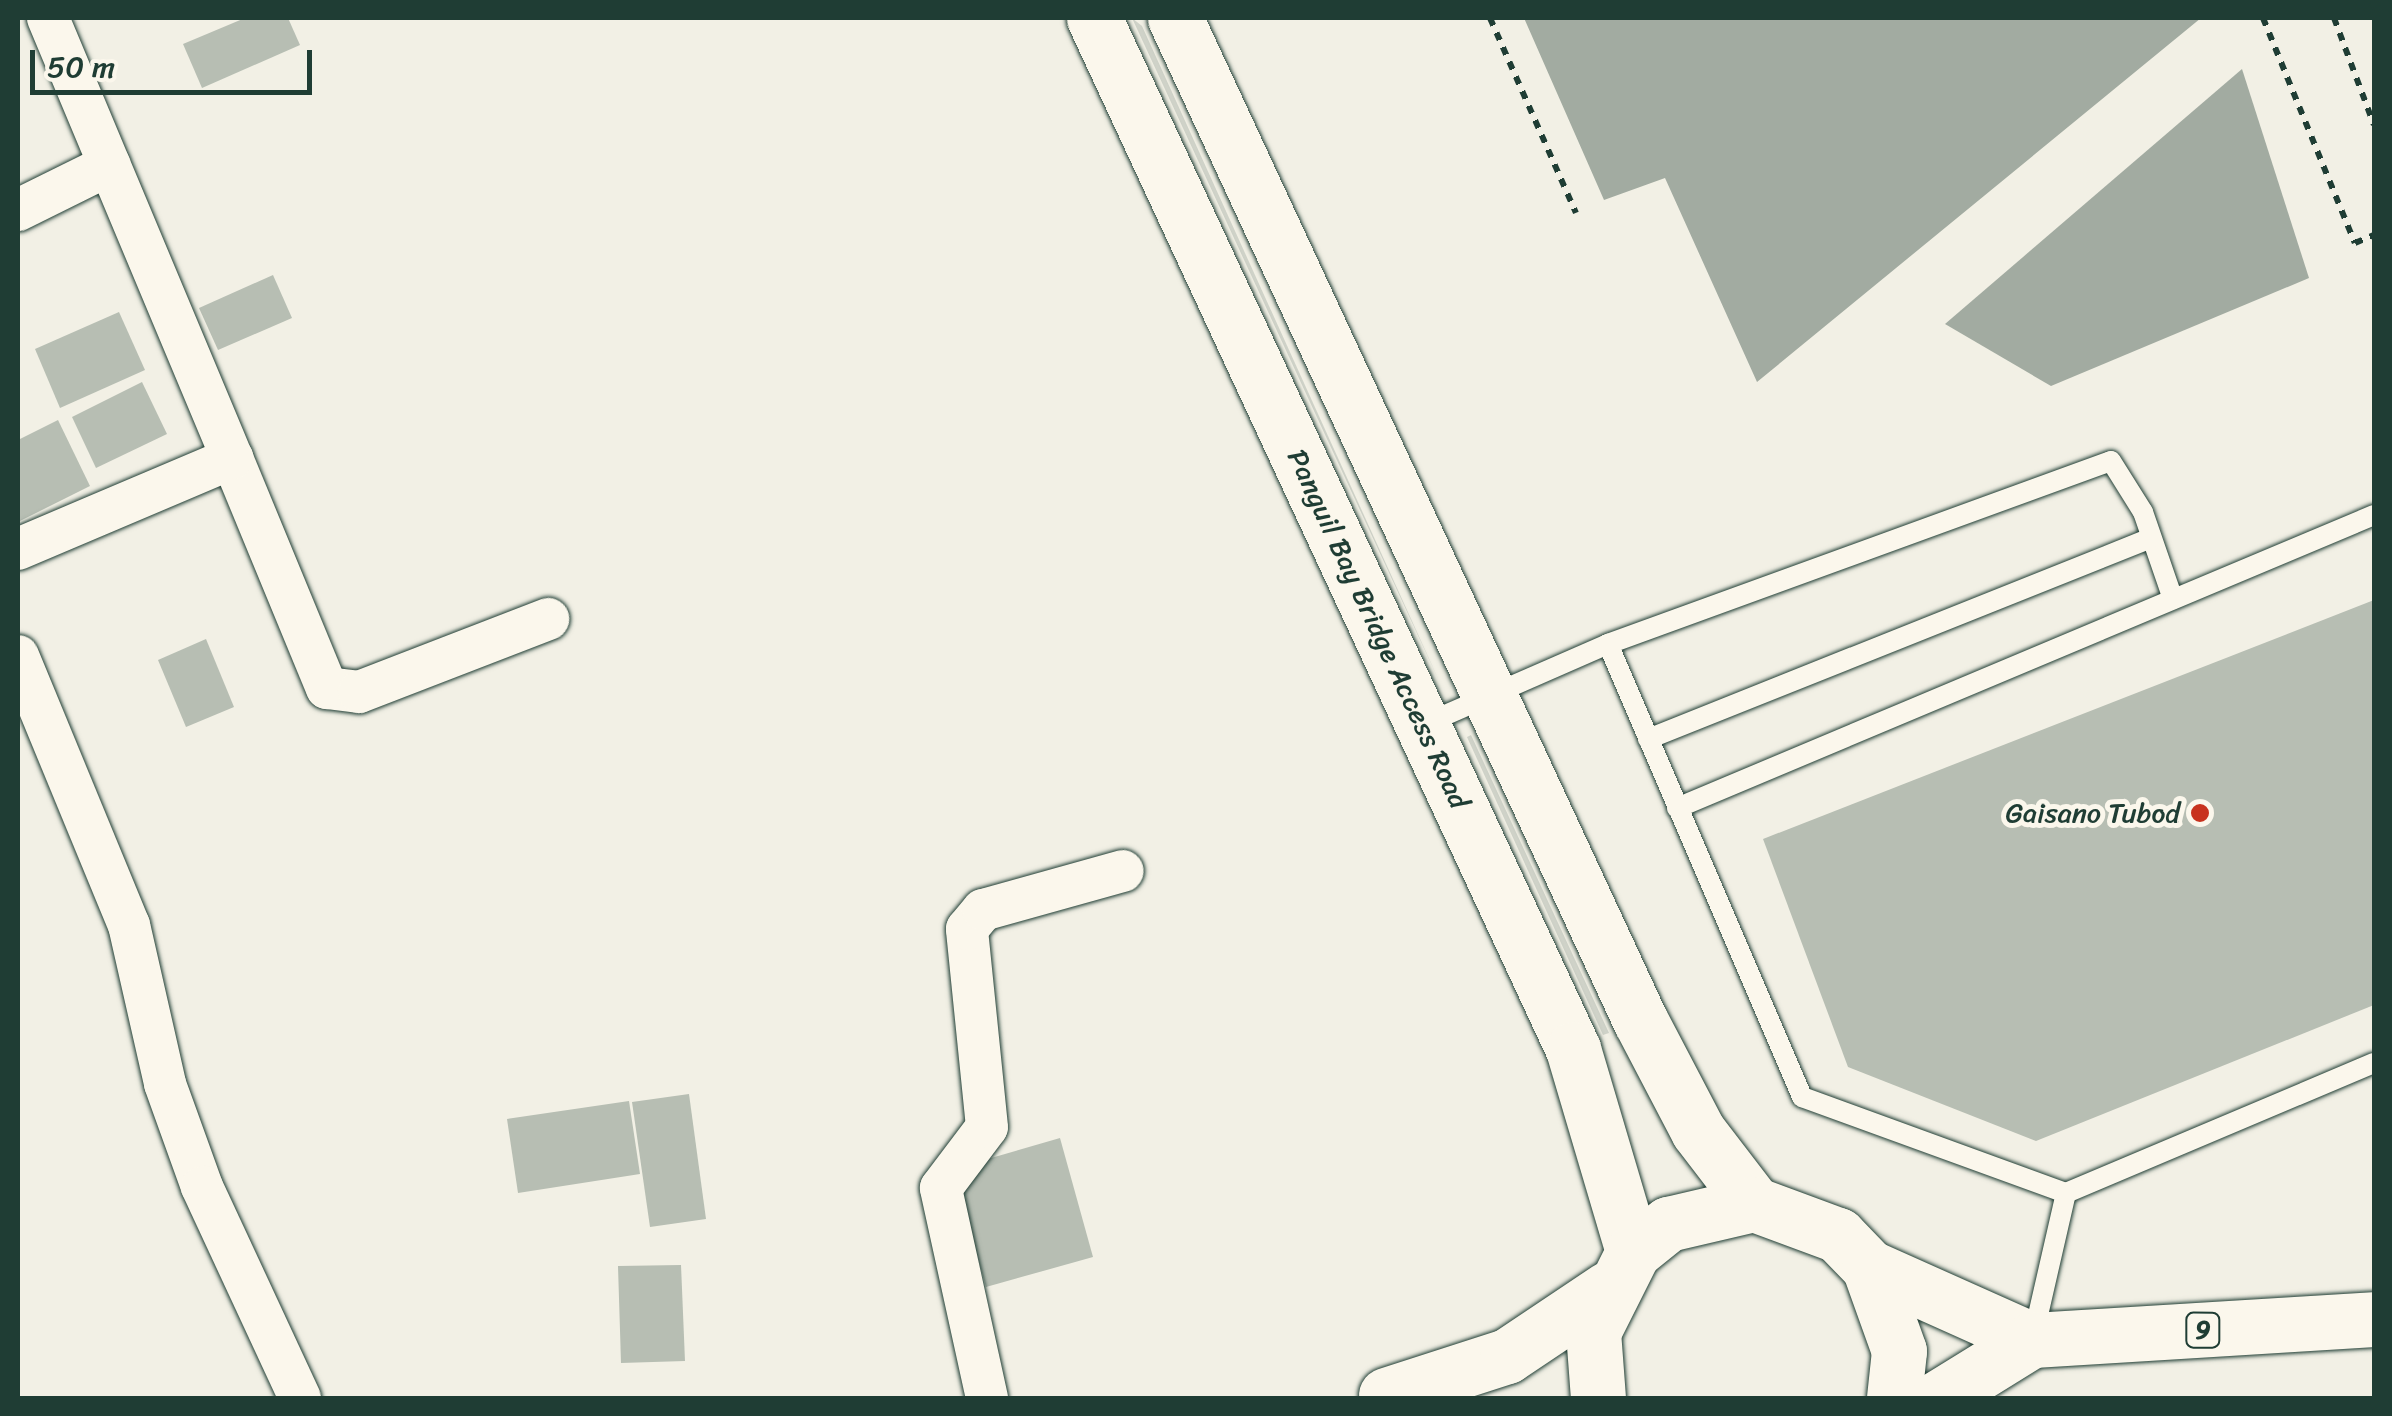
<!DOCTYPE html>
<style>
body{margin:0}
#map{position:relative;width:2392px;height:1416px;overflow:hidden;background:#f2f0e5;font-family:Sriracha,sans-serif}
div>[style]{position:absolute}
.green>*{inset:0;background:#cfd2c8}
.water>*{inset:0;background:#a2aba1}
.building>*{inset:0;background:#b7beb3}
.path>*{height:6px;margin-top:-3px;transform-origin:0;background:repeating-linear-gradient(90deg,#1f3d34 0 8px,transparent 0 16px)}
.roads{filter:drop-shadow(0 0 2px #1f3d34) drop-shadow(0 0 2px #1f3d34)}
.lane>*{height:20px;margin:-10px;padding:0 10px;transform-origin:10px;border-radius:10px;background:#fbf7ec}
.street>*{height:42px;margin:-21px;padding:0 21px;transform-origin:21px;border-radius:21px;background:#fbf7ec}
.highway>*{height:55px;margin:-27.5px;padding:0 27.5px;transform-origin:27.5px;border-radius:27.5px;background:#fbf7ec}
.dots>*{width:28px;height:28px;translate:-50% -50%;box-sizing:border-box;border:5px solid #fbf7ec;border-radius:50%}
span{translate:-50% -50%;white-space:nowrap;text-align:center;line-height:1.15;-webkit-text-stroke:10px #fbf7ec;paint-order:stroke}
.shield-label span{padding:2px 8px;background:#fbf7ec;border:2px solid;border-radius:8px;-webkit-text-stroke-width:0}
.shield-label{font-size:25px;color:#1f3d34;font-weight:700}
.street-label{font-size:28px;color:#1f3d34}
.poi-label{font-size:28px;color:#1f3d34}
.right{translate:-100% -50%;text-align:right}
.frame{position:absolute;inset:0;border:20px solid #1f3d34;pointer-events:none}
.scale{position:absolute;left:30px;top:50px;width:282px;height:45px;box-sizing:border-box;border:5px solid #1f3d34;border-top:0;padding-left:12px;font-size:30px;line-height:35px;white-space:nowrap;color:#1f3d34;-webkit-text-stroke:8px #fbf7ec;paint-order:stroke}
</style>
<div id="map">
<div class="green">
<div style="clip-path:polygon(1132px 18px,1142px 26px,1441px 685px,1277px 331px)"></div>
<div style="clip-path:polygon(1471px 735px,1609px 1033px,1603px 1035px,1467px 737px)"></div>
</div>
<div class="water">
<div style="clip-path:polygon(1524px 18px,2201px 18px,1757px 382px,1665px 178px,1604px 200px)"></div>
<div style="clip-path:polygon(2242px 69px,2309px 278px,2051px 386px,1945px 324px)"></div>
</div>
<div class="building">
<div style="clip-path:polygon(245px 18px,288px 18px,300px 45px,202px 88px,183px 44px)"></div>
<div style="clip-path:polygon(273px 275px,292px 318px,218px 350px,199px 308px)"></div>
<div style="clip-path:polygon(119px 312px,145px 370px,60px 408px,35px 349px)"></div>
<div style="clip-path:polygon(142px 382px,167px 434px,96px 468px,72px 417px)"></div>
<div style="clip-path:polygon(58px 420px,90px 486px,18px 522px,18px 440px)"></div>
<div style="clip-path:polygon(2374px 600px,2374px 1005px,2036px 1141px,1848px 1067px,1763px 839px)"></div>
<div style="clip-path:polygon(206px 639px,234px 707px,186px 727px,158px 660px)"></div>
<div style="clip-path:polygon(689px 1094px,706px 1219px,650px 1227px,632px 1102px)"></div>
<div style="clip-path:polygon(629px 1101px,640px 1174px,518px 1193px,507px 1119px)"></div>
<div style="clip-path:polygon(1060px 1138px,1093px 1257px,986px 1287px,953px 1169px)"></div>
<div style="clip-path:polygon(681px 1265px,685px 1361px,621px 1363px,618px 1266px)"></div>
</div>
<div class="path">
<div style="left:1490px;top:18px;width:213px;rotate:66.2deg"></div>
<div style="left:2263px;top:18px;width:243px;rotate:67.8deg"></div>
<div style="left:2355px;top:243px;width:21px;rotate:-23deg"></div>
<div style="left:2334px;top:18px;width:114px;rotate:69.5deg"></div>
</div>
<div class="roads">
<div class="lane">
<div style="left:1608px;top:644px;width:493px;rotate:66.8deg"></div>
<div style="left:1802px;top:1097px;width:281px;rotate:20deg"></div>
<div style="left:2066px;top:1193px;width:334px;rotate:-22.9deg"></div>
<div style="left:1425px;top:724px;width:200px;rotate:-23.6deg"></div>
<div style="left:1608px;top:644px;width:535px;rotate:-19.99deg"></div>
<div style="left:2111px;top:461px;width:60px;rotate:57.9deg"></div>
<div style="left:2143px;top:512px;width:92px;rotate:71deg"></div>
<div style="left:1648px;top:739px;width:542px;rotate:-21.78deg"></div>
<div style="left:1677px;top:808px;width:756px;rotate:-22.8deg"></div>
<div style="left:2033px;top:1337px;width:148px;rotate:-77.1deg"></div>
</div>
<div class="street">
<div style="left:18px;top:210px;width:102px;rotate:-26.3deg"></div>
<div style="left:232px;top:458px;width:249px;rotate:67.6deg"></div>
<div style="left:327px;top:688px;width:32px;rotate:7deg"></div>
<div style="left:359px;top:692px;width:203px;rotate:-21.1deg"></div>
<div style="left:18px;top:549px;width:233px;rotate:-23deg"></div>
<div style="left:232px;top:458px;width:477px;rotate:-112.7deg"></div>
<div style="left:18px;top:656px;width:291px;rotate:67.6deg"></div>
<div style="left:129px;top:925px;width:163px;rotate:77.2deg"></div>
<div style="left:165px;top:1084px;width:109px;rotate:70.2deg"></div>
<div style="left:202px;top:1187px;width:233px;rotate:65.1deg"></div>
<div style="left:987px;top:1398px;width:215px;rotate:-102.4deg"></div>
<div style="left:941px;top:1188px;width:76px;rotate:-53deg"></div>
<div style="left:987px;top:1127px;width:199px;rotate:-95.8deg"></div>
<div style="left:967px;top:929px;width:25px;rotate:-50deg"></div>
<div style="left:983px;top:910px;width:145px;rotate:-15.6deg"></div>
</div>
<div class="highway">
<div style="left:1094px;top:18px;width:1137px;rotate:65.08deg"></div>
<div style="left:1573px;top:1049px;width:212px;rotate:73.5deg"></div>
<div style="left:1175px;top:18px;width:1105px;rotate:65.11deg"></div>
<div style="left:1640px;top:1020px;width:125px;rotate:62.4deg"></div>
<div style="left:1698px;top:1131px;width:92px;rotate:52.5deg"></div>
<div style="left:1869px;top:1267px;width:179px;rotate:24.1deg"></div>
<div style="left:2032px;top:1340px;width:343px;rotate:-3.5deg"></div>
<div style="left:1386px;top:1395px;width:127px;rotate:-17.9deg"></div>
<div style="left:1507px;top:1356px;width:120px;rotate:-33.8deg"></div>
<div style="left:1598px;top:1398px;width:66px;rotate:-94.3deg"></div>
<div style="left:1593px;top:1332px;width:89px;rotate:-63.4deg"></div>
<div style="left:1633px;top:1252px;width:45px;rotate:-38.7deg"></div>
<div style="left:1668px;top:1224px;width:88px;rotate:-13.1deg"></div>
<div style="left:1754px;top:1204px;width:90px;rotate:20.3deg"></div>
<div style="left:1838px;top:1235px;width:45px;rotate:45.9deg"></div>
<div style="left:1869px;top:1267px;width:89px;rotate:70.3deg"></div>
<div style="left:1899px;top:1351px;width:47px;rotate:96.1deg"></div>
<div style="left:1938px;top:1398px;width:110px;rotate:-31.7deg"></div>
</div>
</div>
<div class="dots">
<div style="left:2200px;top:813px;background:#c8321e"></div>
</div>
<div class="shield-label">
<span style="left:2203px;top:1330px">9</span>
</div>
<div class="street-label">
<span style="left:1378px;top:629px;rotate:65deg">Panguil Bay Bridge Access Road</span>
</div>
<div class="poi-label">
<span class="right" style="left:2180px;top:813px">Gaisano Tubod</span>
</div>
<div class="frame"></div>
<div class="scale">50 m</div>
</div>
